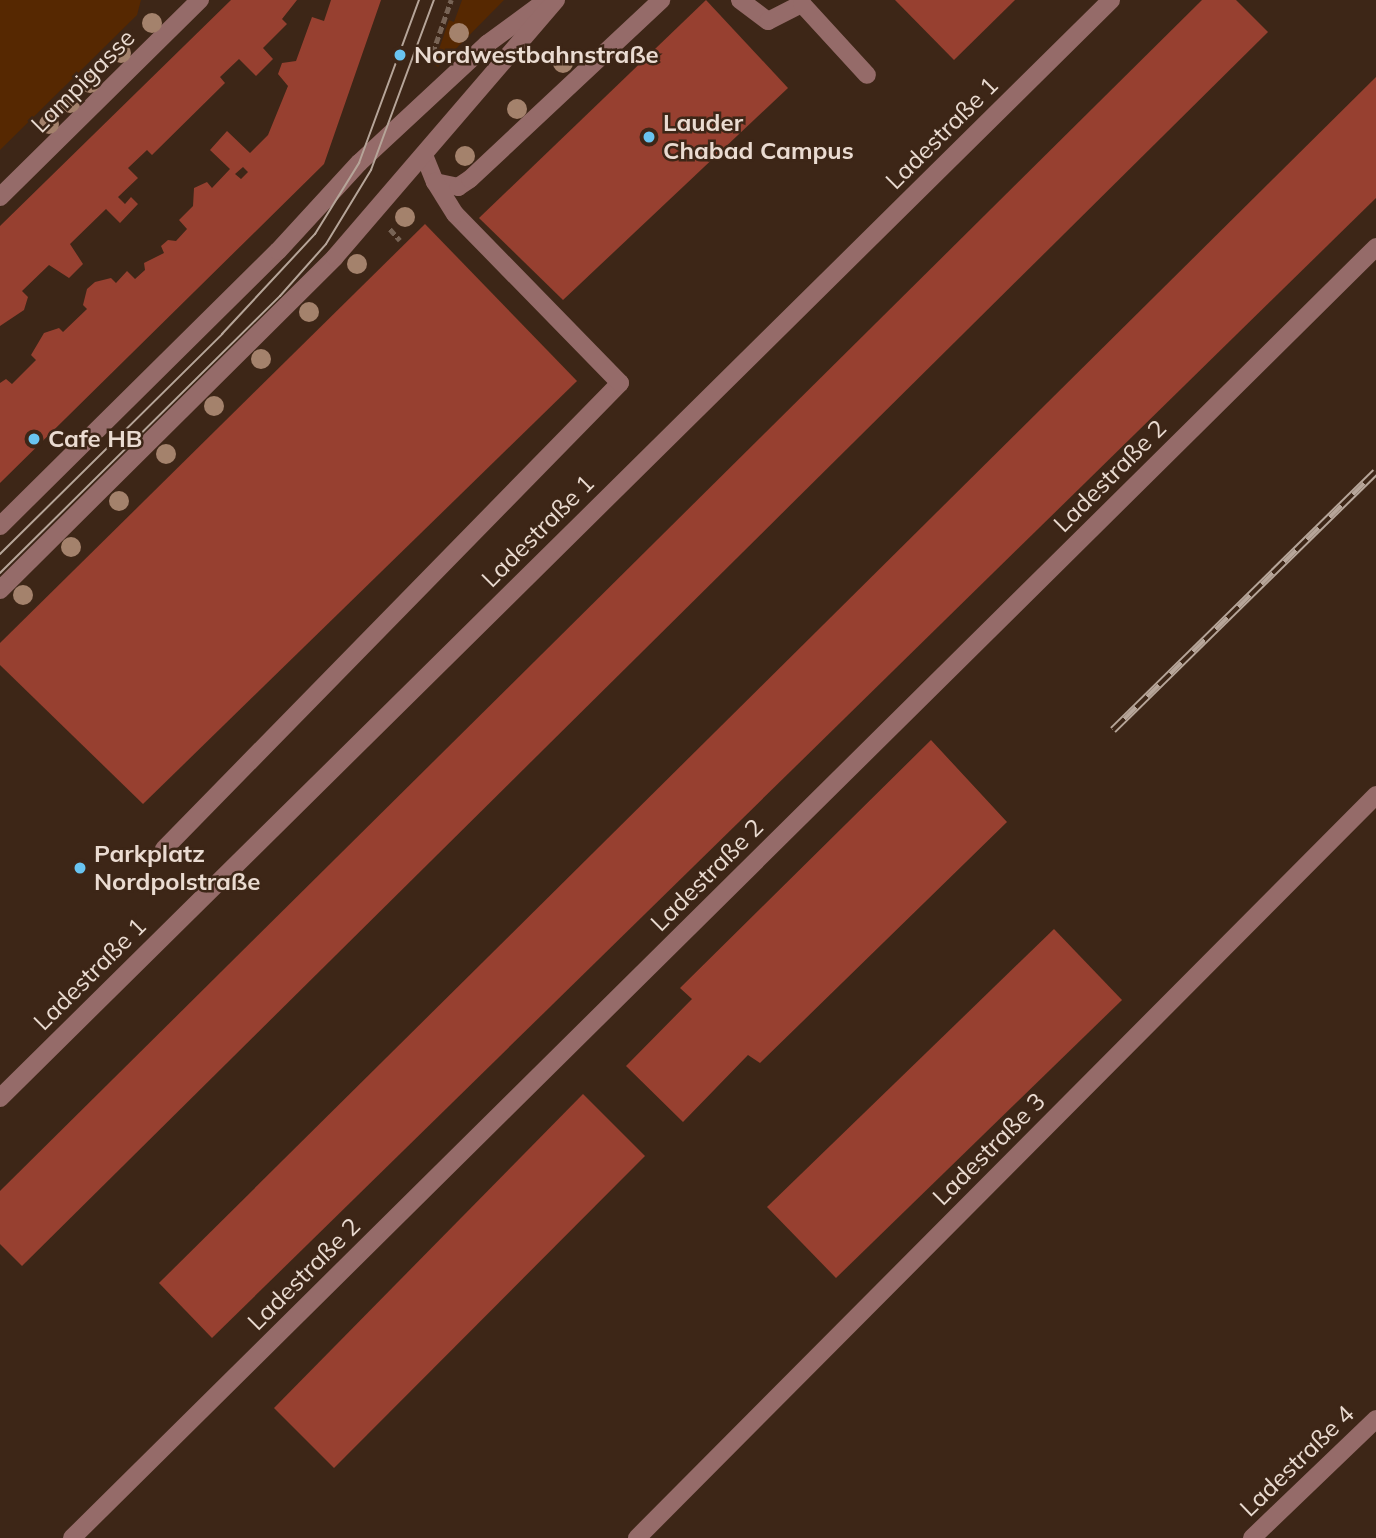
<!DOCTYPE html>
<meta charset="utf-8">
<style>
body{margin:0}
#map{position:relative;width:1376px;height:1538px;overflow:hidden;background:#3d2617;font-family:Mulish,sans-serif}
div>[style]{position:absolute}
.green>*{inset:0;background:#562801}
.building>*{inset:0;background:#974030}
.path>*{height:4.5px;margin-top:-2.25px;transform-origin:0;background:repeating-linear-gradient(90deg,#786456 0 7px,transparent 0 10.5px)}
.minor>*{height:18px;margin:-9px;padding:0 9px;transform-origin:9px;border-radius:9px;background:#956b69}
.tram>*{height:2px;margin:-1px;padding:0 1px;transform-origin:1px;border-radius:1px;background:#b6a599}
.rail>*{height:8px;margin-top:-4px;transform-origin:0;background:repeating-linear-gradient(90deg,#3d2617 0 16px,#b6a599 0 32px);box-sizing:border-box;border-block:2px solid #b6a599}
.trees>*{width:20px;height:20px;margin:-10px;border-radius:50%;background:#a4826c}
.dots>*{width:19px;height:19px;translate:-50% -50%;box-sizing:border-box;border:4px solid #3d2617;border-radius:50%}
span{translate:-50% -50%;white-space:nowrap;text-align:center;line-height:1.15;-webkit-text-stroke:5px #3d2617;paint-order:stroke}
.poi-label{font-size:24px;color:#eadbd1;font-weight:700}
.left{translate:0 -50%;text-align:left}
.street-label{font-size:24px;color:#eadbd1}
</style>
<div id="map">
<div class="green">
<div style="clip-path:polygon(0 0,141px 0,137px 15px,0 150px)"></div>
<div style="clip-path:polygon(462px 0,504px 0,438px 67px,434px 64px,449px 20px,454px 22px)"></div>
</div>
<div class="building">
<div style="clip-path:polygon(231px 0,297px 0,282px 19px,287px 24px,263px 48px,273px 59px,256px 76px,239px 59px,220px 77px,225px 83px,152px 155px,147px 150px,128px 168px,138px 178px,118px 197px,125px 204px,131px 197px,138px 204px,120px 223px,106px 209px,70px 244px,83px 264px,69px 278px,49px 265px,22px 291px,28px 297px,24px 310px,0 326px,0 226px)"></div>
<div style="clip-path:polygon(evenodd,331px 0,381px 0,324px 164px,0 483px,0 383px,6px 379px,12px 384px,36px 360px,31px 355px,44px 333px,59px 328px,63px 332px,87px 309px,83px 305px,87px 289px,95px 282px,111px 278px,116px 283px,127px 271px,135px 279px,145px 270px,144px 263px,164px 253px,161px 246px,168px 240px,176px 241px,187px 229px,179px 220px,193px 206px,194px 188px,207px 182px,212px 188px,230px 169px,210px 150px,227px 131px,250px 153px,268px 135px,288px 86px,278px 74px,282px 63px,296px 61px,312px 17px,324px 21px,331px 0,243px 167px,248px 172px,241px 179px,235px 174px,243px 167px)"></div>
<div style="clip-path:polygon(706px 0,788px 88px,563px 300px,479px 218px)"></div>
<div style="clip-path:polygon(895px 0,1015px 0,954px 60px)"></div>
<div style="clip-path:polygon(1202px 0,1236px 0,1268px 32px,22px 1266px,0 1244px,0 1191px)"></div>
<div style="clip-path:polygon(1376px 77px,1376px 198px,212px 1338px,159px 1283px)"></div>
<div style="clip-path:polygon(425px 224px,577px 381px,143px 804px,0 665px,0 643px)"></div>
<div style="clip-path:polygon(931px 740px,1007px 822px,760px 1063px,748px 1055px,683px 1122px,626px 1066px,692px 999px,680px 988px)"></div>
<div style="clip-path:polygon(1054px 929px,1122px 1000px,836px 1278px,767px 1207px)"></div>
<div style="clip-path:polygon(583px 1094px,645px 1156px,334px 1468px,274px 1408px)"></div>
</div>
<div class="path">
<div style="left:429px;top:63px;width:67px;rotate:-70.8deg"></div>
<div style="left:390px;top:229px;width:15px;rotate:48deg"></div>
</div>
<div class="minor">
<div style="left:740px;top:0;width:35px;rotate:37deg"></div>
<div style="left:768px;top:21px;width:38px;rotate:-27deg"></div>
<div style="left:802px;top:4px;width:96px;rotate:47.5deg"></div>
<div style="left:424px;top:155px;width:29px;rotate:68deg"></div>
<div style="left:435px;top:182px;width:24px;rotate:12deg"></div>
<div style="left:458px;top:187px;width:14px;rotate:-34deg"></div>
<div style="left:470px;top:179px;width:262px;rotate:-43.1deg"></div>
<div style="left:0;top:197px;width:281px;rotate:-44.6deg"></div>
<div style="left:0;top:526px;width:391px;rotate:-44.7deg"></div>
<div style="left:278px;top:251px;width:120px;rotate:-47.4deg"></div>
<div style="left:359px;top:163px;width:175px;rotate:-42.9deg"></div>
<div style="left:487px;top:44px;width:74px;rotate:-36.3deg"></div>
<div style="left:0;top:590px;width:472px;rotate:-44.8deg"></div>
<div style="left:335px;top:257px;width:339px;rotate:-49.3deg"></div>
<div style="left:164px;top:849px;width:652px;rotate:-45.62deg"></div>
<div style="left:620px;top:383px;width:236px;rotate:-134.3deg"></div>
<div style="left:455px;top:214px;width:38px;rotate:-122deg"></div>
<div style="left:0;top:1098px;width:1562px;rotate:-44.66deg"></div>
<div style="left:72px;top:1538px;width:1835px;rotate:-44.71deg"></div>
<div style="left:637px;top:1538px;width:1048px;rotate:-45.15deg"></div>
<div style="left:1252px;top:1538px;width:172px;rotate:-43.8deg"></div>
</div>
<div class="tram">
<div style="left:0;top:554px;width:313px;rotate:-44.7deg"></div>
<div style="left:222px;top:334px;width:137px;rotate:-47.1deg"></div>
<div style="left:315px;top:234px;width:84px;rotate:-58.2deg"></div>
<div style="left:359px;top:163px;width:174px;rotate:-69.8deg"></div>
<div style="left:0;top:573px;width:394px;rotate:-44.7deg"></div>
<div style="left:280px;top:296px;width:69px;rotate:-48.5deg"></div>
<div style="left:326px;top:244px;width:87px;rotate:-58.7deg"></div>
<div style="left:371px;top:170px;width:181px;rotate:-69.7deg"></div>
</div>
<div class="rail">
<div style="left:1113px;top:730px;width:368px;rotate:-44.5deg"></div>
</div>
<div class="trees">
<div style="left:152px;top:23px"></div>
<div style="left:459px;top:33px"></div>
<div style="left:121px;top:53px"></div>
<div style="left:563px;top:63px"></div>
<div style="left:90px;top:83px"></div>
<div style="left:70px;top:103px"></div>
<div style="left:517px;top:109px"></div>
<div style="left:49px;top:124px"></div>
<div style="left:465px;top:156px"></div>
<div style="left:405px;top:217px"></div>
<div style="left:357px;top:264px"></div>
<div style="left:309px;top:312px"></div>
<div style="left:261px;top:359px"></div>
<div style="left:214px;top:406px"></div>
<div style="left:166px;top:454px"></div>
<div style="left:119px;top:501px"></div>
<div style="left:71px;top:547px"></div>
<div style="left:23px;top:595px"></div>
</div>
<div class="dots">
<div style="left:400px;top:55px;background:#69c4f1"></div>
<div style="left:649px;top:137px;background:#69c4f1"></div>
<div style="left:34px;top:439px;background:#69c4f1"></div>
<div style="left:80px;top:868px;background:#69c4f1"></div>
</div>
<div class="poi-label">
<span class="left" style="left:414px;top:55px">Nordwestbahnstraße</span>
<span class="left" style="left:663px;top:137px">Lauder<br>Chabad Campus</span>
<span class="left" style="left:48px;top:439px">Cafe HB</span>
<span class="left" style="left:94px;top:868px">Parkplatz<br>Nordpolstraße</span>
</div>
<div class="street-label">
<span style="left:83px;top:81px;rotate:-45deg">Lampigasse</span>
<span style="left:942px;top:133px;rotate:-45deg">Ladestraße 1</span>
<span style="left:1110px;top:476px;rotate:-45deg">Ladestraße 2</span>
<span style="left:538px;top:531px;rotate:-45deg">Ladestraße 1</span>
<span style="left:707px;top:875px;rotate:-45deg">Ladestraße 2</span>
<span style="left:90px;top:974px;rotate:-45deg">Ladestraße 1</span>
<span style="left:989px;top:1149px;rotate:-45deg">Ladestraße 3</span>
<span style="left:304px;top:1274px;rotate:-45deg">Ladestraße 2</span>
<span style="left:1297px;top:1461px;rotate:-44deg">Ladestraße 4</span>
</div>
</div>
